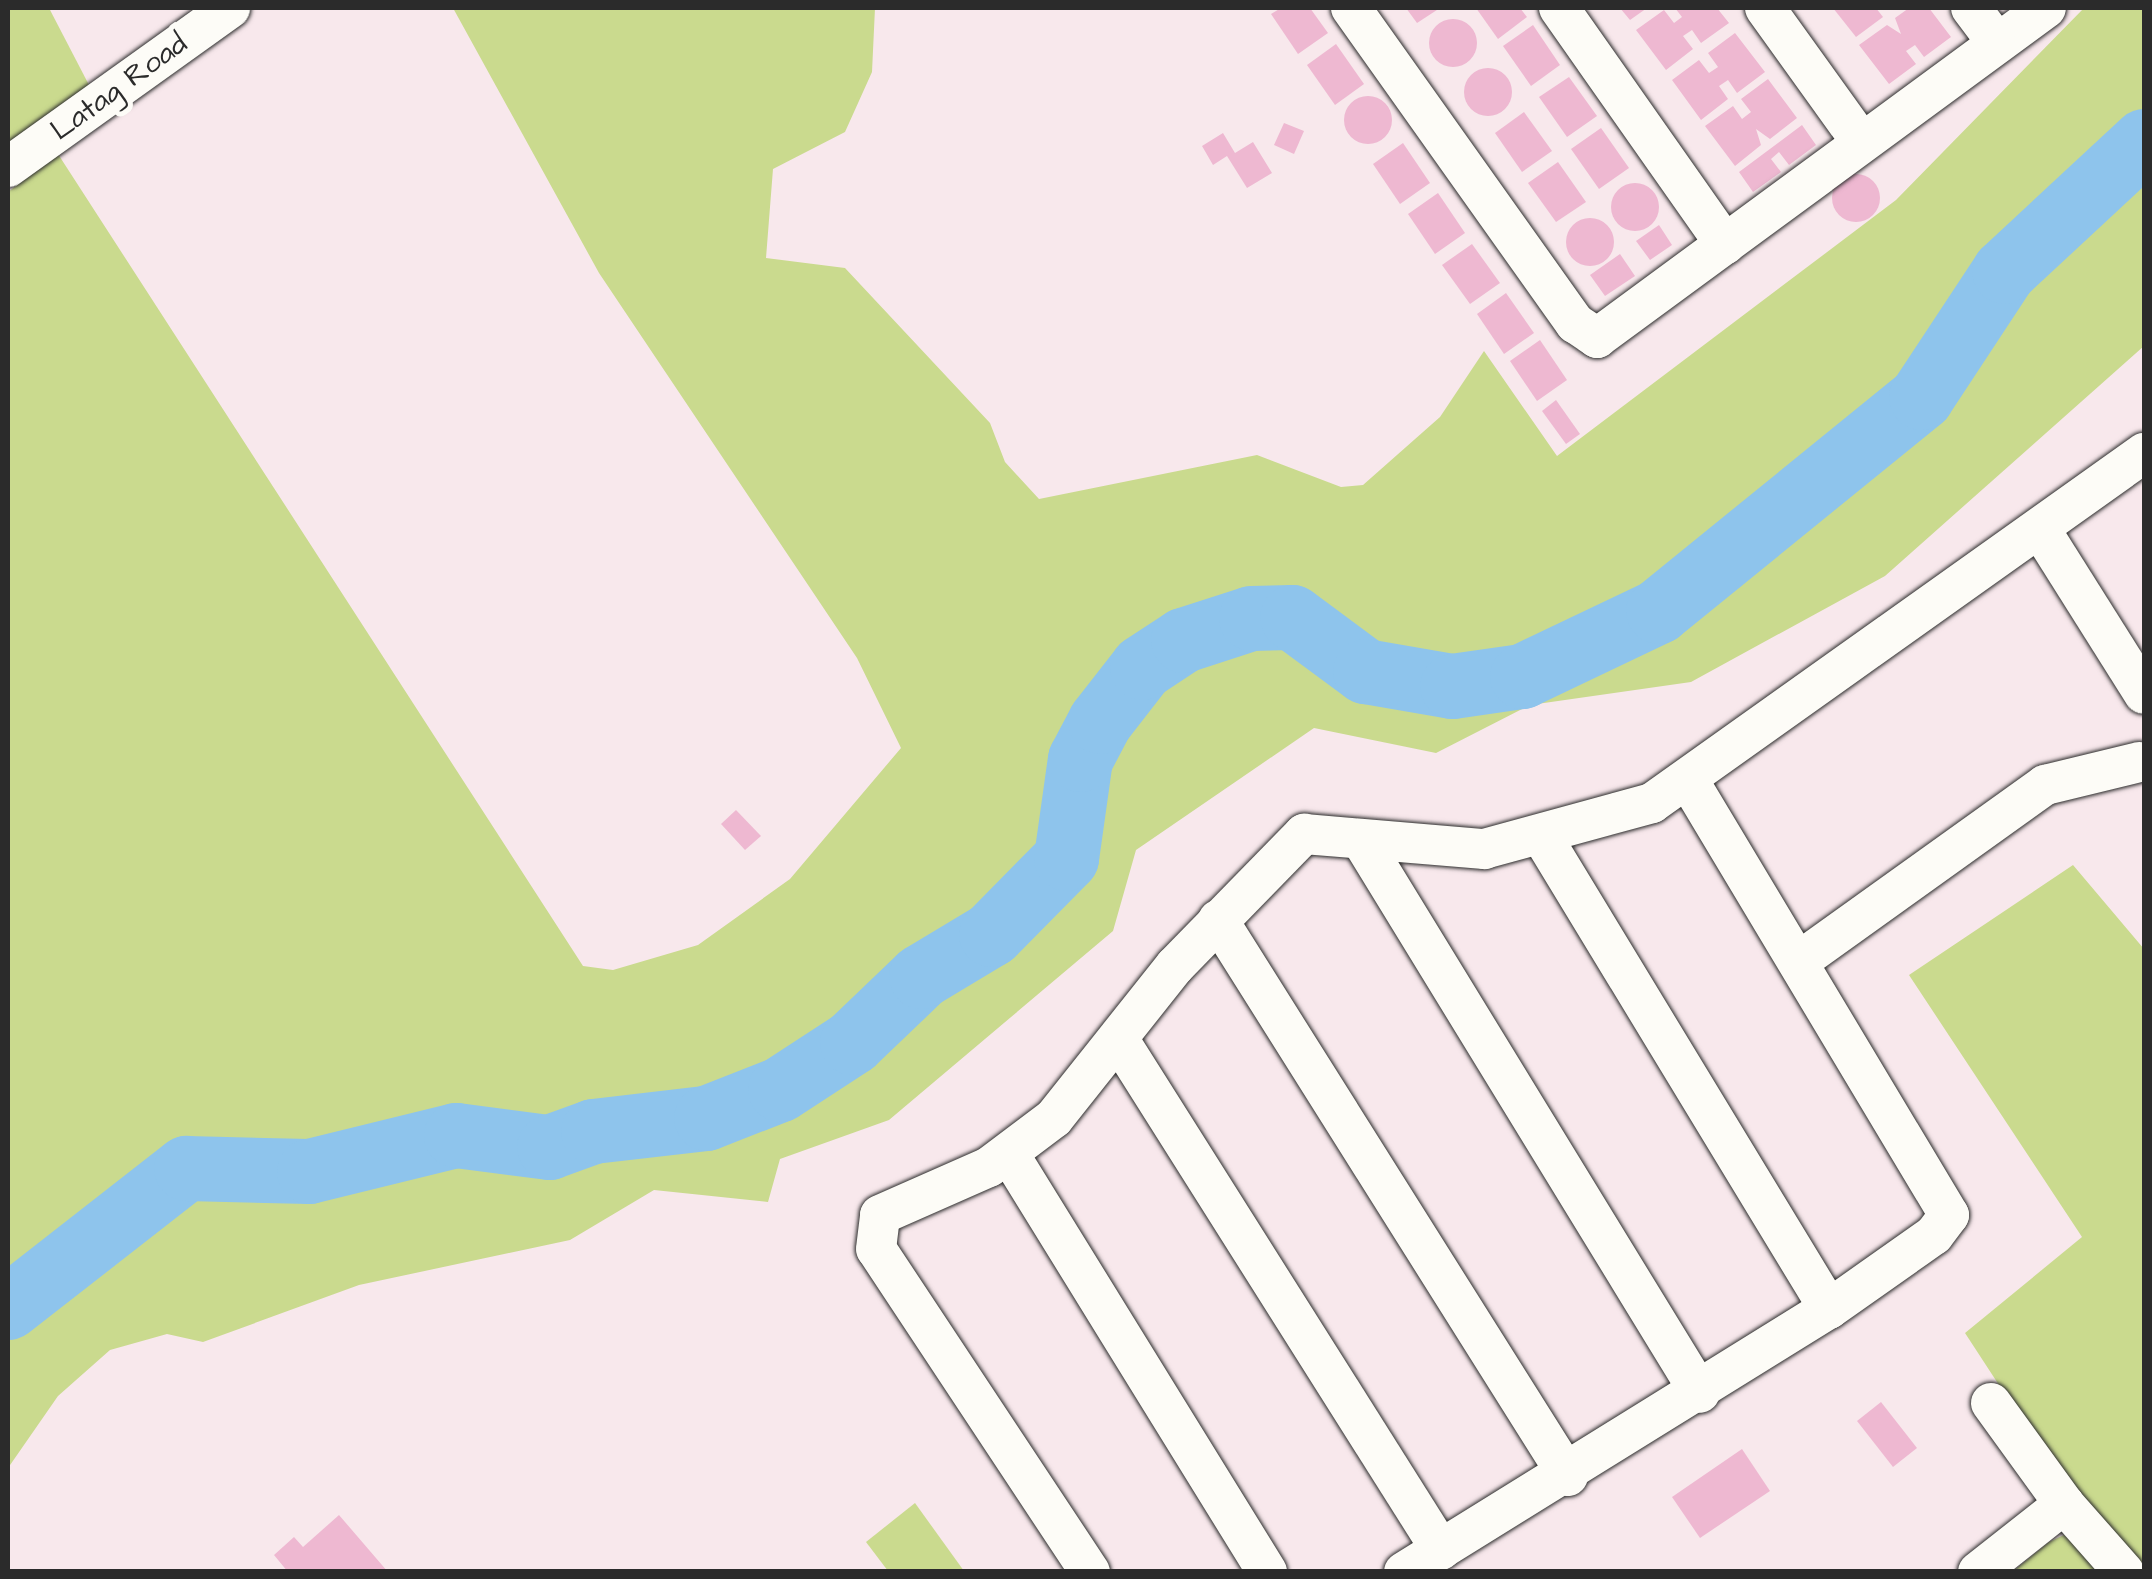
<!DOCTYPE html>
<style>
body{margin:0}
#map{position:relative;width:2152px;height:1579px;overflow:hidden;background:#f8e8ec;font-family:"Architects Daughter",sans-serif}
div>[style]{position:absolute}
.green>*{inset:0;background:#cada8e}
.river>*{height:65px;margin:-32.5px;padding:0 32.5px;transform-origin:32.5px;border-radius:32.5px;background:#8ec4ec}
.building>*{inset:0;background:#eeb8d1}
.round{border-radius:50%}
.roads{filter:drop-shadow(0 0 2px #2b2b2b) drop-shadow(0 0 2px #2b2b2b)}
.minor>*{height:40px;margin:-20px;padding:0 20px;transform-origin:20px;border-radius:20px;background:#fdfcf7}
span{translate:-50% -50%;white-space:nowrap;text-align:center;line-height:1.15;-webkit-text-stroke:10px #fdfcf7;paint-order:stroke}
.street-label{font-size:30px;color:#2b2b2b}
.frame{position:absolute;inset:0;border:10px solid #2b2b2b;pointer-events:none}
</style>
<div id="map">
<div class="green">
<div style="clip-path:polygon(8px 8px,49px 8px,89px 85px,8px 143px)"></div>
<div style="clip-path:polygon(453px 8px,875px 8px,872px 72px,845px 132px,773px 169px,766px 258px,845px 268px,990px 423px,1005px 462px,1039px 499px,1257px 455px,1341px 487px,1363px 485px,1440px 417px,1484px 351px,1557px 456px,1896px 200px,2084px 8px,2144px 8px,2144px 346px,1885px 576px,1691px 682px,1530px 705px,1436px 753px,1314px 728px,1136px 850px,1113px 931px,889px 1120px,780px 1159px,768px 1202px,654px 1190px,570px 1240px,359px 1285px,203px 1342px,167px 1334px,110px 1350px,58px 1396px,8px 1468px,8px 192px,58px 154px,583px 966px,613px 970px,698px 945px,790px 879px,901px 748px,857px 658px,599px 273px)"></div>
<div style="clip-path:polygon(2073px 865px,2144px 949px,2144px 1571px,2040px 1448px,1965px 1333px,2082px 1237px,1909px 975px)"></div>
<div style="clip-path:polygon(915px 1503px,964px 1571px,888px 1571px,866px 1542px)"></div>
<div style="clip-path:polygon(2064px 1535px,2105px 1572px,2012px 1572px,2049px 1542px)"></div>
</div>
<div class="river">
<div style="left:8px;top:1307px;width:226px;rotate:-38deg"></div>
<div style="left:186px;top:1168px;width:123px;rotate:1.4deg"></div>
<div style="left:309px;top:1171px;width:151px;rotate:-13.8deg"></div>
<div style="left:456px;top:1135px;width:94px;rotate:7.4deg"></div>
<div style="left:549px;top:1147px;width:47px;rotate:-20deg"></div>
<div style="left:593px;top:1131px;width:114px;rotate:-6.6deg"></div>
<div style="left:706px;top:1118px;width:79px;rotate:-21.4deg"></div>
<div style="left:780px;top:1089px;width:86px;rotate:-33.1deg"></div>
<div style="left:852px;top:1042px;width:95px;rotate:-43.7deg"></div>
<div style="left:921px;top:976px;width:82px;rotate:-31deg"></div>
<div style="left:991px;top:934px;width:107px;rotate:-45.4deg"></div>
<div style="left:1066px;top:858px;width:100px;rotate:-82deg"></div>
<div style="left:1080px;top:759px;width:43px;rotate:-62.2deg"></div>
<div style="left:1100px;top:721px;width:68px;rotate:-52.1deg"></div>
<div style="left:1142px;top:667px;width:49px;rotate:-33.4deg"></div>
<div style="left:1183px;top:640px;width:71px;rotate:-17.9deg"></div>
<div style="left:1251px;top:618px;width:41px;rotate:-1.4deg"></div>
<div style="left:1292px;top:617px;width:91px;rotate:36.5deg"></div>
<div style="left:1365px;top:671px;width:88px;rotate:9.8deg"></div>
<div style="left:1452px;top:686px;width:71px;rotate:-8.1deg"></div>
<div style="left:1522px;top:676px;width:151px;rotate:-25.5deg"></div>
<div style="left:1658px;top:611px;width:339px;rotate:-39.1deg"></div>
<div style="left:1921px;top:397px;width:151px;rotate:-56.6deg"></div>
<div style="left:2004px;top:271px;width:191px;rotate:-42.9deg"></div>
</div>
<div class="building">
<div style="clip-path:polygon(1281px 8px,1310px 8px,1328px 33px,1298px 54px,1271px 14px)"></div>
<div style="clip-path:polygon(1406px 8px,1440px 8px,1417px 23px)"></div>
<div style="clip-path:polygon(1476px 8px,1520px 8px,1527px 17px,1498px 39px)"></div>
<div style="clip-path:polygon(1620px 8px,1647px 8px,1630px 20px)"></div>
<div style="clip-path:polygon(1675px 8px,1717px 8px,1729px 23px,1701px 43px,1692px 30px,1683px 36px,1693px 49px,1666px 70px,1636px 30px,1664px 10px,1674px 23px,1682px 17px)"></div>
<div style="clip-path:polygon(1833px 8px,1876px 8px,1883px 17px,1856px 37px)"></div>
<div style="clip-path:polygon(1909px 8px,1929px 8px,1951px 37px,1924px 57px,1915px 45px,1906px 51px,1916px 64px,1889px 84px,1859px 45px,1887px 25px,1901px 34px,1895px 18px)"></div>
<div class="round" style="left:1429px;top:19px;width:48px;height:48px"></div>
<div style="clip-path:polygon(1533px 25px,1560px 65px,1531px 86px,1503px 46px)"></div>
<div style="clip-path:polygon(1735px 33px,1765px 72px,1737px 93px,1728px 80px,1719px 86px,1728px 99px,1701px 120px,1672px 80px,1699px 60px,1709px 73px,1718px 67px,1708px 53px)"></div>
<div style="clip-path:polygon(1336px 44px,1364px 84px,1335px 105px,1307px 65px)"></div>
<div class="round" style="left:1464px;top:68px;width:48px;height:48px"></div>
<div style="clip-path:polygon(1569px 77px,1597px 116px,1567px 137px,1539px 97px)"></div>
<div style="clip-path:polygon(1768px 79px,1797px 118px,1770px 139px,1756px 129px,1761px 145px,1735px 166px,1705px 126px,1733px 106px,1742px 119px,1751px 112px,1741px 99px)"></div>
<div class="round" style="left:1344px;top:96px;width:48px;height:48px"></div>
<div style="clip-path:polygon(1524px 112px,1552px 151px,1522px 172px,1495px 133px)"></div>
<div style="clip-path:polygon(1284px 123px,1304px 131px,1294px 154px,1274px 145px)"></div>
<div style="clip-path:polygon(1802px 125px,1816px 145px,1789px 165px,1779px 152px,1771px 159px,1781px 172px,1753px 192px,1739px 172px)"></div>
<div style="clip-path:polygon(1601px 128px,1629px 168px,1599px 189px,1571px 149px)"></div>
<div style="clip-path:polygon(1223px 133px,1235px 153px,1253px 142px,1272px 173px,1247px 188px,1227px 156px,1213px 165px,1202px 146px)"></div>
<div style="clip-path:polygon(1403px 143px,1430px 183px,1400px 204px,1373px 164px)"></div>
<div style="clip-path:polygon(1558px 162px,1586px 202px,1556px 222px,1528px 183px)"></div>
<div class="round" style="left:1832px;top:174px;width:48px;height:48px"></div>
<div class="round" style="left:1611px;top:183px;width:48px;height:48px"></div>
<div style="clip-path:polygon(1438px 193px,1465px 233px,1435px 254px,1408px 214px)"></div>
<div class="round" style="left:1566px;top:218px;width:48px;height:48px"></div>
<div style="clip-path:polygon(1659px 225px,1672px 245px,1650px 260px,1636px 241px)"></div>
<div style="clip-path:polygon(1472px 244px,1500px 283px,1470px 304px,1442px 265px)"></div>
<div style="clip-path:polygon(1620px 254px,1635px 276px,1605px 296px,1590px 275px)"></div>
<div style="clip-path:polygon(1506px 293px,1534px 333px,1504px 354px,1477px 314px)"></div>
<div style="clip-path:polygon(1540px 340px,1567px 380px,1537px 401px,1510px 361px)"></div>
<div style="clip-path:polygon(1556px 400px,1580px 434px,1566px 444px,1542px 411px)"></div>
<div style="clip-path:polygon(736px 810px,761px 836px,745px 850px,721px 824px)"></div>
<div style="clip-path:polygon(1881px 1402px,1917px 1448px,1893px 1467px,1857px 1421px)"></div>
<div style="clip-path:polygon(1742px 1449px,1770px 1491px,1700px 1538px,1672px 1497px)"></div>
<div style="clip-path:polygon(339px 1515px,388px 1572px,288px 1572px,274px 1555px,294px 1537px,303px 1547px)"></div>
</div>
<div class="roads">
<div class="minor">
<div style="left:1351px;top:8px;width:387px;rotate:54.6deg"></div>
<div style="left:1575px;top:323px;width:27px;rotate:34deg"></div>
<div style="left:1597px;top:338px;width:557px;rotate:-36.31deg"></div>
<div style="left:1559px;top:8px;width:289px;rotate:54.9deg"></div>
<div style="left:1765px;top:8px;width:161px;rotate:54.3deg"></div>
<div style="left:1971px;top:8px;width:40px;rotate:53deg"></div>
<div style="left:8px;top:167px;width:273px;rotate:-35.6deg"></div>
<div style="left:2042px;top:532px;width:191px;rotate:57.8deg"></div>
<div style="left:1543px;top:838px;width:551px;rotate:58.73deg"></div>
<div style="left:1362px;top:841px;width:647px;rotate:58.52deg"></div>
<div style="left:1218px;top:920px;width:657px;rotate:57.81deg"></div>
<div style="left:1802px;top:959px;width:299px;rotate:-35.6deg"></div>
<div style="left:2045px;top:785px;width:97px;rotate:-13.7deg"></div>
<div style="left:1119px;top:1040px;width:603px;rotate:57.73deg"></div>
<div style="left:1009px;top:1154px;width:491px;rotate:58.3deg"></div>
<div style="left:1991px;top:1403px;width:125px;rotate:54.1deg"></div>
<div style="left:1090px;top:1572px;width:387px;rotate:-123.5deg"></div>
<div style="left:876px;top:1249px;width:34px;rotate:-83deg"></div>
<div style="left:880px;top:1215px;width:119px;rotate:-23.8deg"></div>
<div style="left:989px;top:1167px;width:81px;rotate:-37deg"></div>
<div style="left:1054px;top:1118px;width:194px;rotate:-51.5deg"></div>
<div style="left:1175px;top:966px;width:185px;rotate:-45.7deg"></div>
<div style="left:1304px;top:834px;width:181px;rotate:4.8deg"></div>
<div style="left:1484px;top:849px;width:174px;rotate:-15.3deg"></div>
<div style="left:1652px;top:803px;width:604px;rotate:-35.43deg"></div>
<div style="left:1404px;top:1572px;width:500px;rotate:-31.8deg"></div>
<div style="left:1829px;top:1309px;width:128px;rotate:-35.2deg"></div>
<div style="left:1934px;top:1235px;width:25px;rotate:-53deg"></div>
<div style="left:1949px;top:1215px;width:504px;rotate:-120.94deg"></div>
<div style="left:1978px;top:1572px;width:110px;rotate:-38.3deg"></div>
<div style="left:2064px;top:1504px;width:91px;rotate:48.6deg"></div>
</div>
</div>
<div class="street-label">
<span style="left:119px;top:87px;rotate:-36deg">Latag Road</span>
</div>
<div class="frame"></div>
</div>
